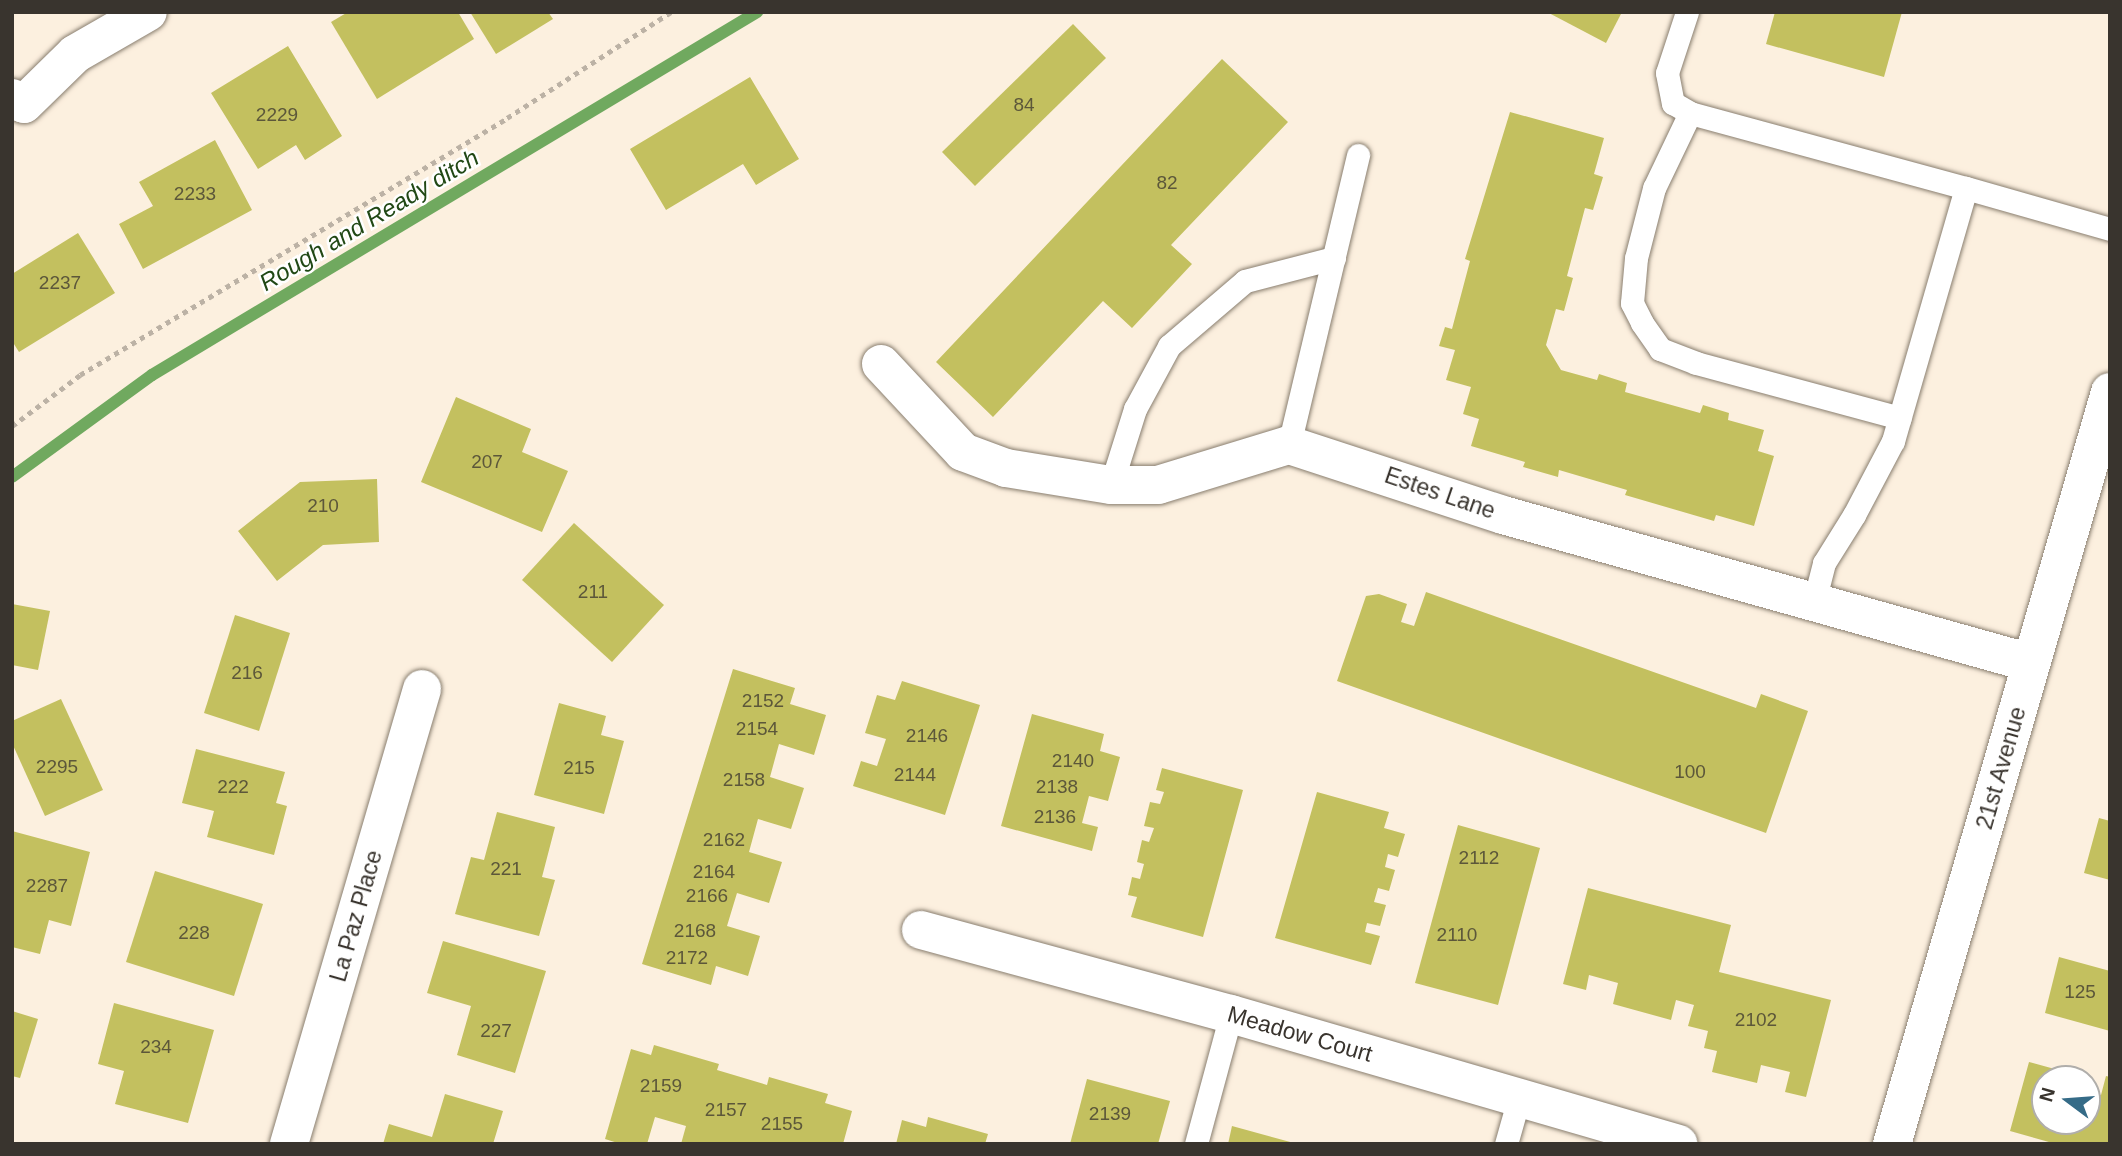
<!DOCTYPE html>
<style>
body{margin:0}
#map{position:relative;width:2122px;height:1156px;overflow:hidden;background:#fcf0df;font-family:Arial,sans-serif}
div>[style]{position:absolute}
.stream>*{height:12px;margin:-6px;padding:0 6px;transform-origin:6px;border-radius:6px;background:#70a95f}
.building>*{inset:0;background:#c3c05f}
.path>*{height:4.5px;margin-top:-2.25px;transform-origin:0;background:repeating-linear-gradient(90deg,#bcb2a5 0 5px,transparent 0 10px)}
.roads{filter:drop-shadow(0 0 2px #897e6f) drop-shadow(0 0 2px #897e6f)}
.service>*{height:23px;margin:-11.5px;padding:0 11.5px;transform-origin:11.5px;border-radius:11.5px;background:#fff}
.minor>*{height:38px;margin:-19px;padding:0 19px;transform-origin:19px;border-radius:19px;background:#fff}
.tertiary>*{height:38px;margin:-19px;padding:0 19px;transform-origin:19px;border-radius:19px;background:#fff}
span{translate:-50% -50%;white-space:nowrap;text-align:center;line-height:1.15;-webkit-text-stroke:5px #fff;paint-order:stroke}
.number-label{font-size:19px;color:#5c573a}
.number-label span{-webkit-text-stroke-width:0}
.street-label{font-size:23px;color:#39342e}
.water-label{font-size:24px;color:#214815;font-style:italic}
.frame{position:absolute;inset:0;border:14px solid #39342e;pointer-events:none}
.north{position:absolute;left:2031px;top:1065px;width:70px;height:70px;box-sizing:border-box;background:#fff;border:2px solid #b0aeab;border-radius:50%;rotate:286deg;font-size:19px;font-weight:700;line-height:28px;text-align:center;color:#39342e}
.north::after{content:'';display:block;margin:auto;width:24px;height:32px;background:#356b87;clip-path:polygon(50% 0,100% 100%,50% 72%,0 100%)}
</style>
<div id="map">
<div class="stream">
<div style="left:12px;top:477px;width:173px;rotate:-36.1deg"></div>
<div style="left:152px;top:375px;width:706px;rotate:-30.96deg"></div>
</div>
<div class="building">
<div style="clip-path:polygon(348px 12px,458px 12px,474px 39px,377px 99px,331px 22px)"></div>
<div style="clip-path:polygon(470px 12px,548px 12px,553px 19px,496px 54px)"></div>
<div style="clip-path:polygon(1547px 12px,1622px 12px,1606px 43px)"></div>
<div style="clip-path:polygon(1775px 12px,1902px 12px,1884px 77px,1766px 44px)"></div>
<div style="clip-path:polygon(1073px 24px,1106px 58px,975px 186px,942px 152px)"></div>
<div style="clip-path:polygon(288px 46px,342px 136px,305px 160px,296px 145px,258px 169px,211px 93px)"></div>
<div style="clip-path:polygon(1222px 59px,1288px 122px,1171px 245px,1192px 264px,1132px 328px,1103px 301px,993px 417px,936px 362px)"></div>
<div style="clip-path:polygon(750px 77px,799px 159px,756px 185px,743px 164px,666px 210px,630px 149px)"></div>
<div style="clip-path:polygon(1510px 112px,1604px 138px,1594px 174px,1603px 177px,1593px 210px,1585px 208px,1567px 276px,1573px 278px,1564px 311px,1556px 309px,1546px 345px,1561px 370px,1597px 380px,1599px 374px,1627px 383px,1625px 392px,1700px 413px,1703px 405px,1729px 413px,1728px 420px,1764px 430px,1758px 451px,1774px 456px,1754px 526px,1716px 515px,1714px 521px,1625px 495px,1627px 490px,1559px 470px,1558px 477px,1523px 467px,1525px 462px,1471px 446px,1479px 419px,1463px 414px,1471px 387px,1446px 380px,1455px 350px,1439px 346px,1445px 327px,1452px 329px,1470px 261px,1465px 259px)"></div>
<div style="clip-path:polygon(215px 140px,252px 210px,143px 269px,119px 224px,153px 206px,139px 182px)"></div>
<div style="clip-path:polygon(78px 233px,115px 293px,19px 352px,12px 341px,12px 274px)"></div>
<div style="clip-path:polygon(456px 397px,531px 429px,522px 452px,568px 471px,542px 532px,421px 482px)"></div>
<div style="clip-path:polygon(377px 479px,379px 542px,323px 545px,277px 581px,238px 531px,300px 482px)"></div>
<div style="clip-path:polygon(574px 523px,664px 605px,612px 662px,522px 580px)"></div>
<div style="clip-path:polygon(1426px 592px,1756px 708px,1761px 694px,1808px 711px,1766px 833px,1337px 681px,1366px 596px,1379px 594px,1407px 604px,1401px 622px,1414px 626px)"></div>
<div style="clip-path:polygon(12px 604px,50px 611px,38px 670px,12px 665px)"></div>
<div style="clip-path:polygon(235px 615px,290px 633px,259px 731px,204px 713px)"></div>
<div style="clip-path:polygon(733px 669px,795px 688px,790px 704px,826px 715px,814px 755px,779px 744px,770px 777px,804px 788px,791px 829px,758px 819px,749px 852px,782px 862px,769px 903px,737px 893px,727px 926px,760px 936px,748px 976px,716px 966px,711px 985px,642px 964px)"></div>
<div style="clip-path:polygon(902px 681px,980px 705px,945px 815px,853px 786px,861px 761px,877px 766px,886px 739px,865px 733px,877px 695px,895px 700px)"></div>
<div style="clip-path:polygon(61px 699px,103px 790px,45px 816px,12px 743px,12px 721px)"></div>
<div style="clip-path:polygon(559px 703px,606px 716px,601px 735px,624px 741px,604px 814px,534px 795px)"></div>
<div style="clip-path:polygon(1032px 714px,1104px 734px,1100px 751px,1120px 757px,1108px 801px,1089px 796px,1082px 823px,1098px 827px,1092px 851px,1001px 826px)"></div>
<div style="clip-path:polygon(196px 749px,285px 772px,276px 803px,287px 806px,274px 855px,207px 837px,214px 811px,182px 803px)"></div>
<div style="clip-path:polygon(1162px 768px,1243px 790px,1203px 937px,1131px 917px,1137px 897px,1128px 895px,1132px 877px,1140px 879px,1144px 864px,1137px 862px,1142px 840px,1149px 842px,1154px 828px,1144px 826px,1150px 802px,1160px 804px,1164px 792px,1156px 790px)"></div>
<div style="clip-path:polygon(1317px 792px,1389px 812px,1384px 828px,1405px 834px,1398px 857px,1388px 854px,1385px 867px,1395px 870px,1389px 891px,1378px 888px,1374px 902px,1386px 905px,1380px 926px,1367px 923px,1365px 932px,1380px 936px,1371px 965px,1275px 938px)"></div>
<div style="clip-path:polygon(497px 812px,555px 827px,542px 877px,555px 880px,539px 936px,455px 914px,471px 857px,484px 860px)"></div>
<div style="clip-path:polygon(2099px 818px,2110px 821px,2110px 880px,2084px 873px)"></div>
<div style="clip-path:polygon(1458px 825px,1540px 848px,1498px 1005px,1415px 983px)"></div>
<div style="clip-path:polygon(12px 831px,90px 852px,71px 926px,49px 920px,40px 954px,12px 947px)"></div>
<div style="clip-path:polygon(155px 871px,263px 904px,234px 996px,126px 962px)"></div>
<div style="clip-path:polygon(1588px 888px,1731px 925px,1719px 972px,1831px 1000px,1806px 1097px,1785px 1092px,1790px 1072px,1761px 1065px,1757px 1083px,1712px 1072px,1717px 1051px,1704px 1048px,1708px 1031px,1688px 1026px,1694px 1005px,1676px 1000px,1671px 1020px,1613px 1004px,1618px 983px,1589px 975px,1586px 990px,1563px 984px)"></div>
<div style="clip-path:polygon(443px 941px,546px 971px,515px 1073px,457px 1055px,471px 1006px,427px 993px)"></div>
<div style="clip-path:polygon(2059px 957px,2110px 971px,2110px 1031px,2045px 1013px)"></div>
<div style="clip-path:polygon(114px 1003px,214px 1030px,188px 1123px,115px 1104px,124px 1071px,98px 1064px)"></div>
<div style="clip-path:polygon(12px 1011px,38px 1019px,20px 1078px,12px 1076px)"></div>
<div style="clip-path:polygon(654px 1045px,719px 1064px,717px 1070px,767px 1085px,769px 1077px,828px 1094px,825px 1103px,852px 1111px,843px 1144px,681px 1144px,686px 1126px,655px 1117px,647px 1144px,621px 1144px,605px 1139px,631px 1049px,651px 1055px)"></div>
<div style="clip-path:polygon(2029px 1062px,2080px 1076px,2079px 1079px,2045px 1079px,2045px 1121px,2087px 1121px,2087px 1092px,2101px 1095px,2106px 1076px,2110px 1077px,2110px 1144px,2056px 1144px,2010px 1131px)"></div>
<div style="clip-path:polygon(1087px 1079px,1170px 1101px,1158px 1144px,1070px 1144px)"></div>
<div style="clip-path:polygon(445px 1094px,503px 1111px,493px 1144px,383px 1144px,389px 1124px,432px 1137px)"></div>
<div style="clip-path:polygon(928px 1117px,988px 1134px,985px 1144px,896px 1144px,902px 1120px,926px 1127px)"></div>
<div style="clip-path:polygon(1232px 1126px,1294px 1143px,1294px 1144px,1228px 1144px)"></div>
</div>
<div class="path">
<div style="left:12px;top:426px;width:85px;rotate:-36.9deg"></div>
<div style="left:80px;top:375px;width:498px;rotate:-31deg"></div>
<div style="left:507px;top:118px;width:195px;rotate:-32.9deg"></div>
</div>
<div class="roads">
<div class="service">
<div style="left:1687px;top:12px;width:64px;rotate:108.2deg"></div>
<div style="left:1667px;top:73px;width:31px;rotate:79deg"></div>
<div style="left:1673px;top:103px;width:20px;rotate:30deg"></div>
<div style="left:1690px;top:113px;width:286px;rotate:15.2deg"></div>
<div style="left:1690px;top:113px;width:83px;rotate:115.6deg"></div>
<div style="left:1654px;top:188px;width:72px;rotate:104.4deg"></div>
<div style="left:1636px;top:258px;width:45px;rotate:95.1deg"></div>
<div style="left:1632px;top:303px;width:22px;rotate:63deg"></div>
<div style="left:1642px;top:323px;width:32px;rotate:55deg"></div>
<div style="left:1660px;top:349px;width:39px;rotate:21deg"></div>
<div style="left:1696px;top:363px;width:211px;rotate:15.1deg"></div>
<div style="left:1289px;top:445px;width:298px;rotate:-76.6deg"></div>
<div style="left:1111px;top:485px;width:80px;rotate:-72.5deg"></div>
<div style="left:1135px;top:409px;width:72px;rotate:-61.6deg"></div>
<div style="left:1169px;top:346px;width:100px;rotate:-40.5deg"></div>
<div style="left:1245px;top:281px;width:92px;rotate:-14.5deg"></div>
<div style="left:1814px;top:602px;width:40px;rotate:-75.6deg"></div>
<div style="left:1824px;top:563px;width:57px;rotate:-58deg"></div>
<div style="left:1854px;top:515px;width:84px;rotate:-62.2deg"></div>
<div style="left:1893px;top:441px;width:263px;rotate:-73.9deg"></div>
<div style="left:1966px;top:188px;width:150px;rotate:15.9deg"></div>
<div style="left:1196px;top:1144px;width:135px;rotate:-74.9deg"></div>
<div style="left:1506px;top:1144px;width:48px;rotate:-74.2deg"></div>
</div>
<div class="minor">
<div style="left:12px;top:98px;width:13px;rotate:27deg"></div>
<div style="left:24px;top:104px;width:71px;rotate:-44.4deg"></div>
<div style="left:75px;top:54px;width:84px;rotate:-29.9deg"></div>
<div style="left:881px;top:364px;width:120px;rotate:47deg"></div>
<div style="left:963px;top:452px;width:46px;rotate:20.4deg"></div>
<div style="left:1006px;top:468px;width:106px;rotate:9.2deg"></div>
<div style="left:1111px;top:485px;width:47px"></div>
<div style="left:1158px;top:485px;width:137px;rotate:-17deg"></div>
<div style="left:1289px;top:445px;width:225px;rotate:18.1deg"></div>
<div style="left:1503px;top:515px;width:548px;rotate:15.66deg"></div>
<div style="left:921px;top:930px;width:321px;rotate:15.2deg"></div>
<div style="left:1231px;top:1014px;width:466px;rotate:16.2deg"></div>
<div style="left:289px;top:1144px;width:474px;rotate:-73.7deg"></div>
</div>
<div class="tertiary">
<div style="left:1892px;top:1144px;width:783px;rotate:-73.83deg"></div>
</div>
</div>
<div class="number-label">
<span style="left:1024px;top:105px">84</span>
<span style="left:277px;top:115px">2229</span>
<span style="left:1167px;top:183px">82</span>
<span style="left:195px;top:194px">2233</span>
<span style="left:60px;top:283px">2237</span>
<span style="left:487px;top:462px">207</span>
<span style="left:323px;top:506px">210</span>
<span style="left:593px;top:592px">211</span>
<span style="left:247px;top:673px">216</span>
<span style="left:763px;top:701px">2152</span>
<span style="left:757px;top:729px">2154</span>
<span style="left:927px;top:736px">2146</span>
<span style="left:1073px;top:761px">2140</span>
<span style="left:57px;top:767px">2295</span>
<span style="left:579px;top:768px">215</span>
<span style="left:1690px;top:772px">100</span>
<span style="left:915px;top:775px">2144</span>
<span style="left:744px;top:780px">2158</span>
<span style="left:233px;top:787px">222</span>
<span style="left:1057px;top:787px">2138</span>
<span style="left:1055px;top:817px">2136</span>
<span style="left:724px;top:840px">2162</span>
<span style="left:1479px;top:858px">2112</span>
<span style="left:506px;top:869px">221</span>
<span style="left:714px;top:872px">2164</span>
<span style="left:47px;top:886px">2287</span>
<span style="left:707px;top:896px">2166</span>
<span style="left:695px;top:931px">2168</span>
<span style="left:194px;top:933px">228</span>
<span style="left:1457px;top:935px">2110</span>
<span style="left:687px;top:958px">2172</span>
<span style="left:2080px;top:992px">125</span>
<span style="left:1756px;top:1020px">2102</span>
<span style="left:496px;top:1031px">227</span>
<span style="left:156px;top:1047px">234</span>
<span style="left:661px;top:1086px">2159</span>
<span style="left:726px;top:1110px">2157</span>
<span style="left:1110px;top:1114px">2139</span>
<span style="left:782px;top:1124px">2155</span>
</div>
<div class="street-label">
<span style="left:1440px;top:493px;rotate:19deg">Estes Lane</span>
<span style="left:2001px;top:768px;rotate:-74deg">21st Avenue</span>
<span style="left:356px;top:916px;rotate:-74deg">La Paz Place</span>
<span style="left:1300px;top:1034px;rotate:16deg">Meadow Court</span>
</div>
<div class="water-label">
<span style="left:369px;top:220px;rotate:-31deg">Rough and Ready ditch</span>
</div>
<div class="frame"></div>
<div class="north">N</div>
</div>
